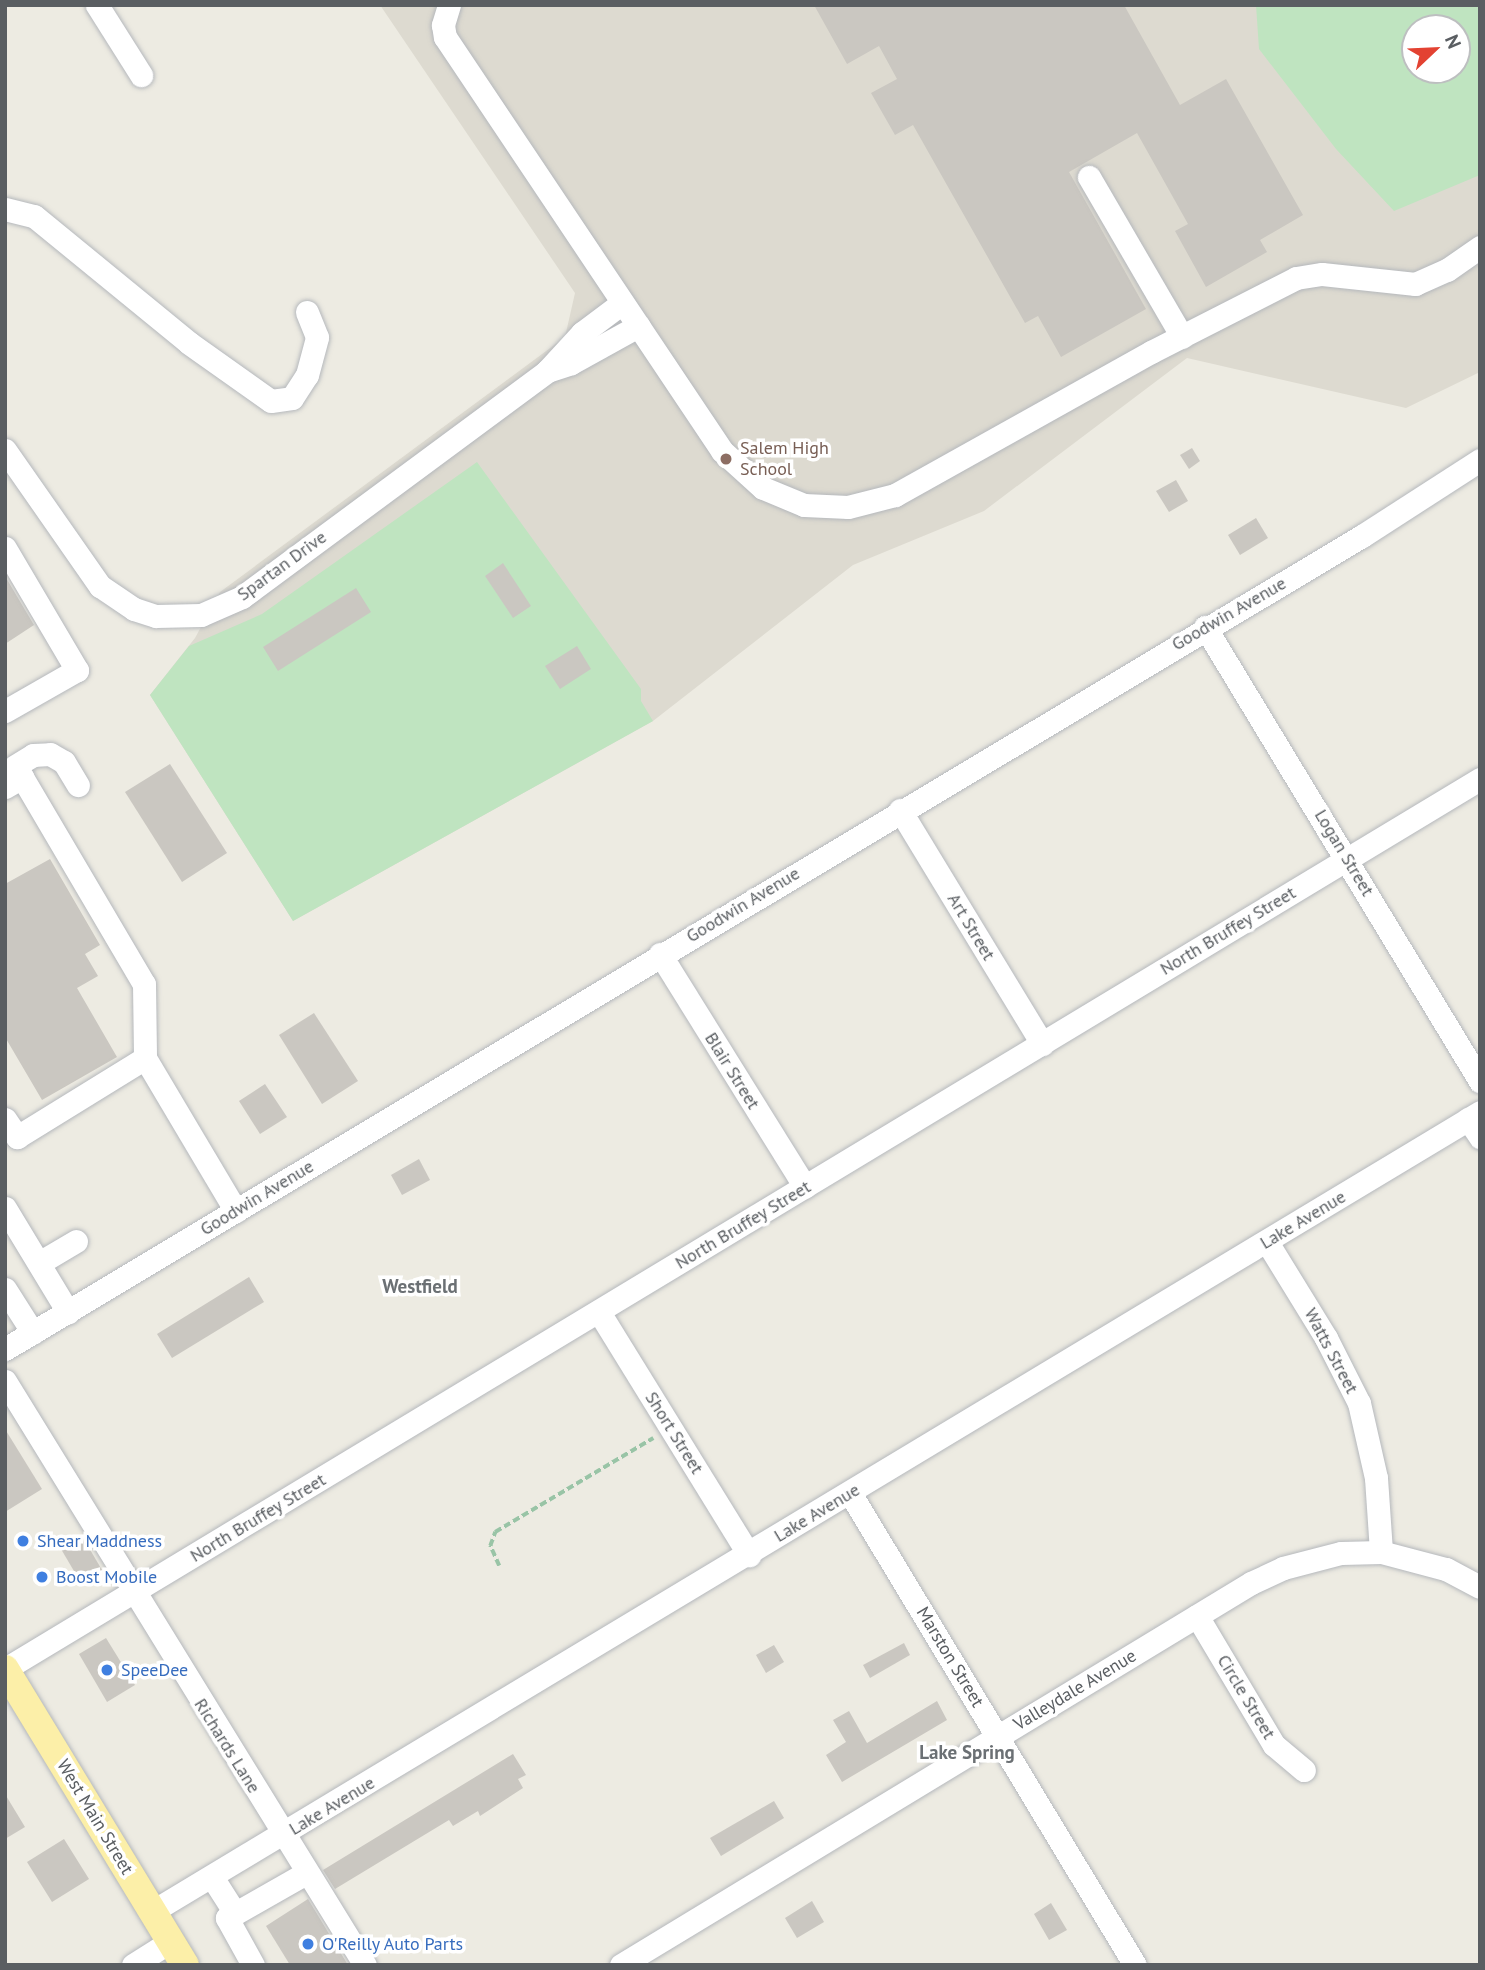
<!DOCTYPE html>
<style>
body{margin:0}
#map{position:relative;width:1485px;height:1970px;overflow:hidden;background:#edebe2;font-family:"PT Sans",sans-serif}
div>[style]{position:absolute}
.education>*{inset:0;background:#dddad0}
.green>*{inset:0;background:#bfe4c0}
.building>*{inset:0;background:#cac7c1}
.path>*{height:3.5px;margin-top:-1.75px;transform-origin:0;background:repeating-linear-gradient(90deg,#99c4a6 0 7px,transparent 0 10.5px)}
.roads{filter:drop-shadow(0 0 2px #b5b8bc) drop-shadow(0 0 2px #b5b8bc)}
.minor>*{height:23px;margin:-11.5px;padding:0 11.5px;transform-origin:11.5px;border-radius:11.5px;background:#fff}
.major>*{height:28px;margin:-14px;padding:0 14px;transform-origin:14px;border-radius:14px;background:#fcefa8}
.dots>*{width:19px;height:19px;translate:-50% -50%;box-sizing:border-box;border:4px solid #fff;border-radius:50%}
span{translate:-50% -50%;white-space:nowrap;text-align:center;line-height:1.15;-webkit-text-stroke:7px #fff;paint-order:stroke}
.education-label{font-size:18px;color:#785e54}
.left{translate:0 -50%;text-align:left}
.street-label{font-size:18px;color:#5a5e62}
.shop-label{font-size:18px;color:#366cbe}
.neighbourhood-label{font-size:19px;color:#6b7074;font-weight:700}
.frame{position:absolute;inset:0;border:7px solid #5a5e62;pointer-events:none}
.north{position:absolute;left:1401px;top:14px;width:70px;height:70px;box-sizing:border-box;background:#fff;border:2px solid #bdbfc0;border-radius:50%;rotate:67deg;font-size:19px;font-weight:700;line-height:28px;text-align:center;color:#5a5e62}
.north::after{content:'';display:block;margin:auto;width:24px;height:32px;background:#e34232;clip-path:polygon(50% 0,100% 100%,50% 72%,0 100%)}
</style>
<div id="map">
<div class="education">
<div style="clip-path:polygon(evenodd,380px 5px,1480px 5px,1480px 372px,1406px 408px,1187px 358px,984px 511px,853px 565px,653px 721px,293px 921px,150px 695px,195px 638px,220px 592px,565px 337px,575px 293px,380px 5px,1415px 28px,1457px 28px,1457px 70px,1415px 70px,1415px 28px)"></div>
</div>
<div class="green">
<div style="clip-path:polygon(evenodd,1256px 5px,1480px 5px,1480px 175px,1394px 211px,1336px 149px,1259px 49px,1256px 5px,1415px 28px,1457px 28px,1457px 70px,1415px 70px,1415px 28px)"></div>
<div style="clip-path:polygon(477px 462px,641px 689px,641px 701px,653px 721px,293px 921px,150px 695px,189px 646px,262px 614px)"></div>
</div>
<div class="building">
<div style="clip-path:polygon(814px 5px,1124px 5px,1180px 105px,1226px 79px,1303px 215px,1260px 240px,1267px 252px,1206px 287px,1175px 231px,1188px 224px,1137px 133px,1069px 172px,1146px 309px,1061px 357px,1038px 316px,1025px 323px,913px 125px,895px 135px,871px 93px,897px 79px,879px 46px,847px 64px)"></div>
<div style="clip-path:polygon(1192px 448px,1200px 461px,1189px 469px,1180px 455px)"></div>
<div style="clip-path:polygon(1176px 480px,1188px 501px,1169px 512px,1156px 491px)"></div>
<div style="clip-path:polygon(1256px 518px,1268px 538px,1240px 555px,1228px 535px)"></div>
<div style="clip-path:polygon(503px 563px,531px 606px,513px 618px,485px 576px)"></div>
<div style="clip-path:polygon(5px 576px,34px 625px,5px 644px)"></div>
<div style="clip-path:polygon(356px 588px,371px 612px,278px 671px,263px 647px)"></div>
<div style="clip-path:polygon(577px 646px,591px 669px,560px 689px,545px 666px)"></div>
<div style="clip-path:polygon(170px 764px,227px 853px,182px 882px,125px 792px)"></div>
<div style="clip-path:polygon(50px 859px,100px 945px,85px 954px,98px 976px,77px 988px,117px 1057px,42px 1100px,5px 1037px,5px 884px)"></div>
<div style="clip-path:polygon(314px 1013px,358px 1081px,322px 1104px,279px 1035px)"></div>
<div style="clip-path:polygon(265px 1084px,287px 1117px,260px 1134px,239px 1101px)"></div>
<div style="clip-path:polygon(419px 1159px,430px 1180px,402px 1195px,391px 1175px)"></div>
<div style="clip-path:polygon(249px 1277px,264px 1302px,172px 1358px,157px 1334px)"></div>
<div style="clip-path:polygon(5px 1429px,42px 1489px,5px 1512px)"></div>
<div style="clip-path:polygon(82px 1536px,102px 1570px,81px 1583px,61px 1549px)"></div>
<div style="clip-path:polygon(106px 1638px,135px 1685px,107px 1702px,79px 1654px)"></div>
<div style="clip-path:polygon(904px 1643px,910px 1655px,870px 1678px,863px 1665px)"></div>
<div style="clip-path:polygon(774px 1645px,784px 1662px,766px 1673px,756px 1655px)"></div>
<div style="clip-path:polygon(937px 1701px,947px 1720px,842px 1782px,826px 1755px,846px 1742px,833px 1720px,849px 1711px,867px 1743px)"></div>
<div style="clip-path:polygon(513px 1754px,526px 1775px,518px 1779px,523px 1788px,480px 1816px,478px 1811px,453px 1826px,449px 1820px,335px 1889px,323px 1870px)"></div>
<div style="clip-path:polygon(5px 1794px,25px 1827px,5px 1839px)"></div>
<div style="clip-path:polygon(774px 1801px,784px 1818px,721px 1856px,710px 1838px)"></div>
<div style="clip-path:polygon(64px 1839px,89px 1879px,52px 1902px,27px 1862px)"></div>
<div style="clip-path:polygon(308px 1899px,348px 1965px,290px 1965px,266px 1926px)"></div>
<div style="clip-path:polygon(812px 1901px,824px 1922px,797px 1938px,785px 1918px)"></div>
<div style="clip-path:polygon(1051px 1903px,1067px 1930px,1049px 1940px,1034px 1914px)"></div>
</div>
<div class="path">
<div style="left:499px;top:1566px;width:22px;rotate:-114deg"></div>
<div style="left:490px;top:1546px;width:15px;rotate:-70deg"></div>
<div style="left:495px;top:1532px;width:184px;rotate:-30.7deg"></div>
</div>
<div class="roads">
<div class="minor">
<div style="left:97px;top:5px;width:83px;rotate:57.8deg"></div>
<div style="left:449px;top:5px;width:21px;rotate:107deg"></div>
<div style="left:443px;top:25px;width:12px;rotate:81deg"></div>
<div style="left:445px;top:37px;width:498px;rotate:56.2deg"></div>
<div style="left:722px;top:451px;width:55px;rotate:42.1deg"></div>
<div style="left:763px;top:488px;width:44px;rotate:22.5deg"></div>
<div style="left:804px;top:505px;width:44px;rotate:2.6deg"></div>
<div style="left:848px;top:507px;width:49px;rotate:-14.3deg"></div>
<div style="left:895px;top:495px;width:293px;rotate:-29.2deg"></div>
<div style="left:1151px;top:352px;width:163px;rotate:-27deg"></div>
<div style="left:1296px;top:278px;width:26px;rotate:-9deg"></div>
<div style="left:1322px;top:274px;width:94px;rotate:6.1deg"></div>
<div style="left:1415px;top:284px;width:35px;rotate:-24deg"></div>
<div style="left:1447px;top:270px;width:40px;rotate:-34.9deg"></div>
<div style="left:1089px;top:177px;width:185px;rotate:59.8deg"></div>
<div style="left:5px;top:209px;width:30px;rotate:14deg"></div>
<div style="left:34px;top:216px;width:200px;rotate:39.3deg"></div>
<div style="left:189px;top:343px;width:100px;rotate:35.3deg"></div>
<div style="left:271px;top:401px;width:21px;rotate:-8deg"></div>
<div style="left:292px;top:398px;width:27px;rotate:-57deg"></div>
<div style="left:307px;top:375px;width:39px;rotate:-75deg"></div>
<div style="left:317px;top:337px;width:27px;rotate:-112deg"></div>
<div style="left:547px;top:371px;width:52px;rotate:-47.4deg"></div>
<div style="left:582px;top:333px;width:50px;rotate:-36.9deg"></div>
<div style="left:5px;top:450px;width:166px;rotate:55.1deg"></div>
<div style="left:100px;top:586px;width:41px;rotate:34.1deg"></div>
<div style="left:134px;top:609px;width:23px;rotate:18deg"></div>
<div style="left:156px;top:616px;width:45px;rotate:-1.3deg"></div>
<div style="left:201px;top:615px;width:45px;rotate:-23.7deg"></div>
<div style="left:242px;top:597px;width:380px;rotate:-36.5deg"></div>
<div style="left:547px;top:371px;width:25px;rotate:-18deg"></div>
<div style="left:571px;top:363px;width:77px;rotate:-28.9deg"></div>
<div style="left:5px;top:548px;width:142px;rotate:59.5deg"></div>
<div style="left:77px;top:670px;width:83px;rotate:150.3deg"></div>
<div style="left:1205px;top:627px;width:531px;rotate:58.8deg"></div>
<div style="left:15px;top:766px;width:21px;rotate:-31deg"></div>
<div style="left:33px;top:755px;width:17px;rotate:-3deg"></div>
<div style="left:50px;top:754px;width:16px;rotate:30deg"></div>
<div style="left:64px;top:762px;width:27px;rotate:59deg"></div>
<div style="left:5px;top:787px;width:20px;rotate:-30deg"></div>
<div style="left:22px;top:777px;width:240px;rotate:59.5deg"></div>
<div style="left:144px;top:984px;width:74px;rotate:89.2deg"></div>
<div style="left:145px;top:1058px;width:178px;rotate:59.3deg"></div>
<div style="left:900px;top:810px;width:274px;rotate:58.7deg"></div>
<div style="left:660px;top:954px;width:274px;rotate:58.1deg"></div>
<div style="left:5px;top:1119px;width:22px;rotate:56deg"></div>
<div style="left:17px;top:1137px;width:150px;rotate:-31.7deg"></div>
<div style="left:1468px;top:1119px;width:22px;rotate:56deg"></div>
<div style="left:5px;top:1208px;width:122px;rotate:58.8deg"></div>
<div style="left:1267px;top:1242px;width:113px;rotate:58.4deg"></div>
<div style="left:1326px;top:1338px;width:73px;rotate:63.1deg"></div>
<div style="left:1359px;top:1403px;width:77px;rotate:77.2deg"></div>
<div style="left:1376px;top:1478px;width:74px;rotate:86.1deg"></div>
<div style="left:39px;top:1263px;width:43px;rotate:-30.7deg"></div>
<div style="left:5px;top:1289px;width:52px;rotate:57.5deg"></div>
<div style="left:599px;top:1312px;width:286px;rotate:58.3deg"></div>
<div style="left:5px;top:1349px;width:1582px;rotate:-30.93deg"></div>
<div style="left:1362px;top:536px;width:140px;rotate:-32.8deg"></div>
<div style="left:5px;top:1381px;width:686px;rotate:58.35deg"></div>
<div style="left:850px;top:1493px;width:551px;rotate:58.88deg"></div>
<div style="left:1197px;top:1616px;width:150px;rotate:59.2deg"></div>
<div style="left:1274px;top:1745px;width:39px;rotate:40deg"></div>
<div style="left:5px;top:1669px;width:1723px;rotate:-31.11deg"></div>
<div style="left:212px;top:1877px;width:43px;rotate:57.4deg"></div>
<div style="left:153px;top:1911px;width:1549px;rotate:-31.05deg"></div>
<div style="left:133px;top:1965px;width:45px;rotate:-32.3deg"></div>
<div style="left:253px;top:1965px;width:54px;rotate:-119deg"></div>
<div style="left:227px;top:1918px;width:91px;rotate:-29.7deg"></div>
<div style="left:621px;top:1965px;width:737px;rotate:-31.23deg"></div>
<div style="left:1251px;top:1583px;width:35px;rotate:-25deg"></div>
<div style="left:1283px;top:1568px;width:60px;rotate:-14.5deg"></div>
<div style="left:1341px;top:1553px;width:40px;rotate:-1.4deg"></div>
<div style="left:1381px;top:1552px;width:67px;rotate:14.7deg"></div>
<div style="left:1446px;top:1569px;width:38px;rotate:28deg"></div>
</div>
<div class="major">
<div style="left:5px;top:1669px;width:346px;rotate:58.7deg"></div>
</div>
</div>
<div class="dots">
<div style="left:726px;top:459px;background:#8d6e63"></div>
<div style="left:23px;top:1541px;background:#3f7fe0"></div>
<div style="left:42px;top:1577px;background:#3f7fe0"></div>
<div style="left:107px;top:1670px;background:#3f7fe0"></div>
<div style="left:308px;top:1944px;background:#3f7fe0"></div>
</div>
<div class="education-label">
<span class="left" style="left:740px;top:459px">Salem High<br>School</span>
</div>
<div class="street-label">
<span style="left:282px;top:566px;rotate:-36deg">Spartan Drive</span>
<span style="left:1229px;top:614px;rotate:-30deg">Goodwin Avenue</span>
<span style="left:1344px;top:853px;rotate:59deg">Logan Street</span>
<span style="left:743px;top:905px;rotate:-31deg">Goodwin Avenue</span>
<span style="left:971px;top:927px;rotate:59deg">Art Street</span>
<span style="left:1228px;top:931px;rotate:-31deg">North Bruffey Street</span>
<span style="left:732px;top:1071px;rotate:58deg">Blair Street</span>
<span style="left:257px;top:1198px;rotate:-31deg">Goodwin Avenue</span>
<span style="left:1303px;top:1220px;rotate:-31deg">Lake Avenue</span>
<span style="left:743px;top:1225px;rotate:-31deg">North Bruffey Street</span>
<span style="left:1331px;top:1351px;rotate:62deg">Watts Street</span>
<span style="left:674px;top:1433px;rotate:58deg">Short Street</span>
<span style="left:817px;top:1513px;rotate:-31deg">Lake Avenue</span>
<span style="left:258px;top:1518px;rotate:-31deg">North Bruffey Street</span>
<span style="left:950px;top:1657px;rotate:59deg">Marston Street</span>
<span style="left:1075px;top:1690px;rotate:-31deg">Valleydale Avenue</span>
<span style="left:1246px;top:1697px;rotate:59deg">Circle Street</span>
<span style="left:227px;top:1746px;rotate:58deg">Richards Lane</span>
<span style="left:332px;top:1806px;rotate:-31deg">Lake Avenue</span>
<span style="left:95px;top:1817px;rotate:59deg">West Main Street</span>
</div>
<div class="shop-label">
<span class="left" style="left:37px;top:1541px">Shear Maddness</span>
<span class="left" style="left:56px;top:1577px">Boost Mobile</span>
<span class="left" style="left:121px;top:1670px">SpeeDee</span>
<span class="left" style="left:322px;top:1944px">O'Reilly Auto Parts</span>
</div>
<div class="neighbourhood-label">
<span style="left:420px;top:1287px">Westfield</span>
<span style="left:967px;top:1753px">Lake Spring</span>
</div>
<div class="frame"></div>
<div class="north">N</div>
</div>
